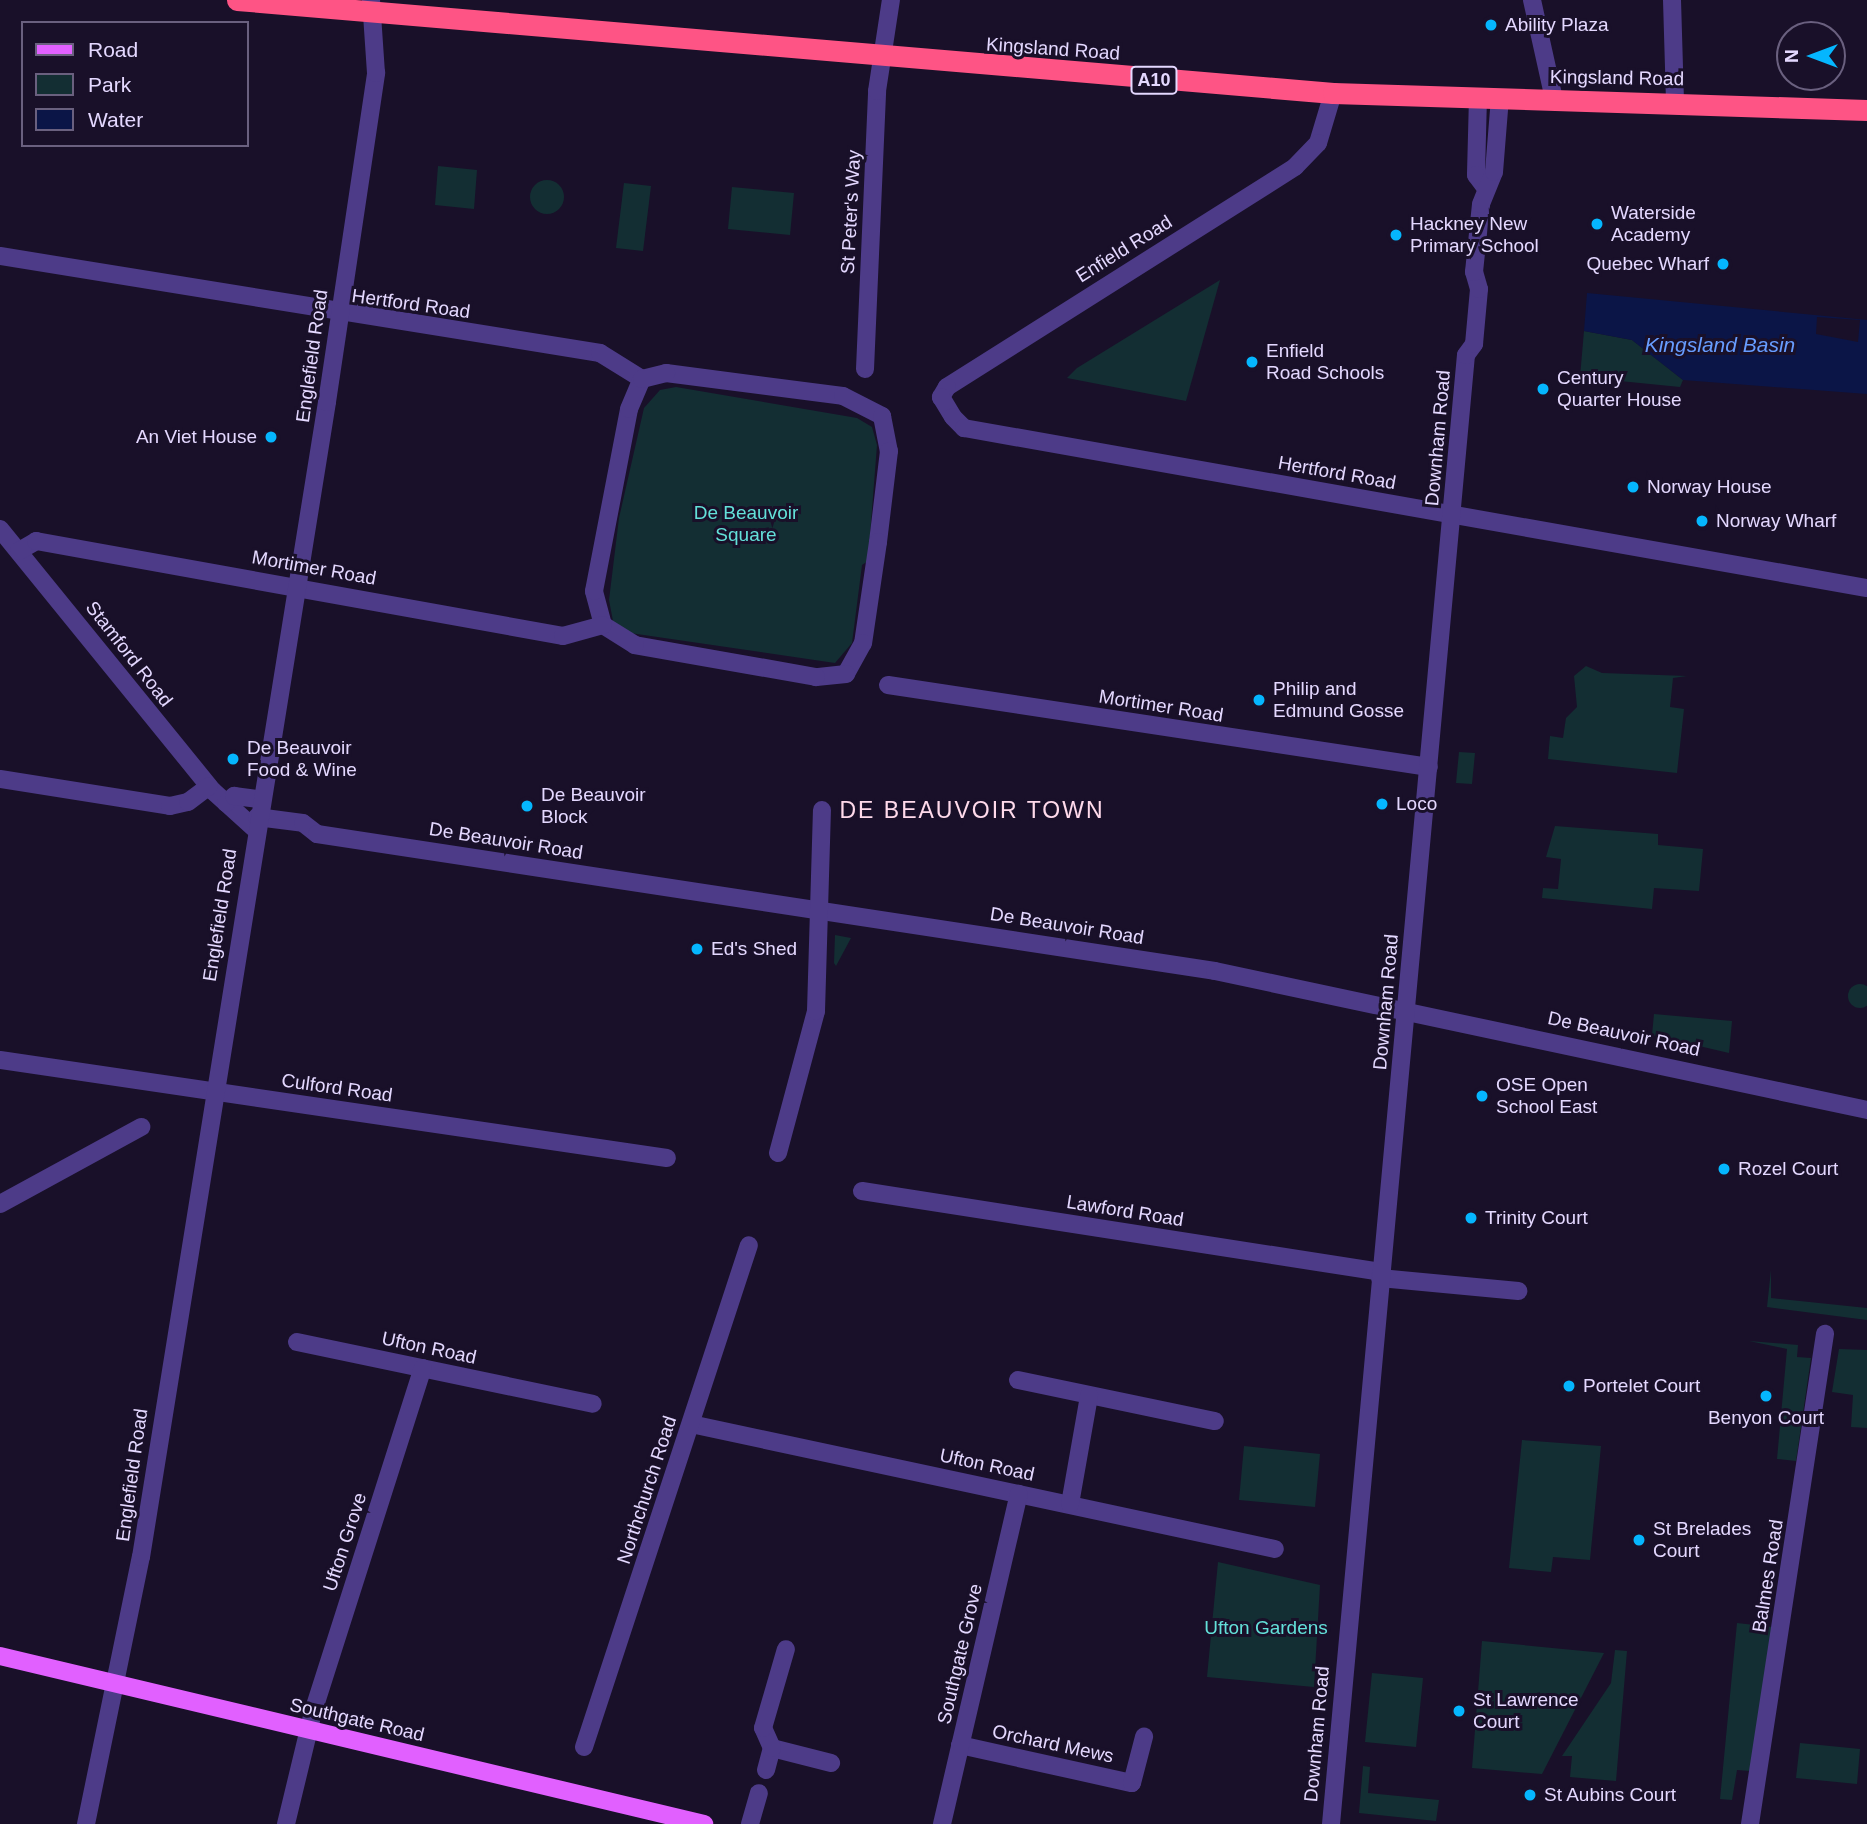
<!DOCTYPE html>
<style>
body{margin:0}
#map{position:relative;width:1867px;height:1824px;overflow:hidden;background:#191029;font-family:Helvetica,sans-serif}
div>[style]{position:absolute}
.green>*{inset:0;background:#132e33}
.round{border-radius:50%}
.water>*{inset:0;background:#0b1547}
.pier>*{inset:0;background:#191029}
.minor>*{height:18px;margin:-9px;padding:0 9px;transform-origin:9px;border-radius:9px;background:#4d3b88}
.major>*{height:18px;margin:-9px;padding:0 9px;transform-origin:9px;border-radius:9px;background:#e160ff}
.highway>*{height:21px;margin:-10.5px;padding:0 10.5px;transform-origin:10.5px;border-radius:10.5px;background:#fe5485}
.dots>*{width:19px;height:19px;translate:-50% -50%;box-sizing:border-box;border:4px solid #191029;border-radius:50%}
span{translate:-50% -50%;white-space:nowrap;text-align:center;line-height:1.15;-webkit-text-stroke:6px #191029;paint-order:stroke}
.shield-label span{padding:2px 5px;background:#191029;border:2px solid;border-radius:5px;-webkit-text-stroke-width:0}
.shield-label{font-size:18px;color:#e4d8ff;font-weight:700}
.poi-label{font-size:19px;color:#e4d8ff}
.left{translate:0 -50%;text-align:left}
.right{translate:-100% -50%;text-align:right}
.street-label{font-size:19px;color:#e4d8ff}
.park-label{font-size:19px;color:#63e0d9}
.water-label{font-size:21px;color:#679cff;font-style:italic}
.quarter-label{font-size:23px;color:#ffdaeb;letter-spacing:2px}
.legend{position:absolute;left:21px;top:21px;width:228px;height:126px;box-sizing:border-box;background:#191029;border:2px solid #6a607f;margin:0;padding:9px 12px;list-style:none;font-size:21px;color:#e4d8ff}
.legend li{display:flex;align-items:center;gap:14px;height:35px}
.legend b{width:35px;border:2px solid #6a607f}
.north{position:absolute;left:1776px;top:21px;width:70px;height:70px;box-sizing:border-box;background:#191029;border:2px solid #6a607f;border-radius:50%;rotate:270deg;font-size:19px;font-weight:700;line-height:28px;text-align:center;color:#e4d8ff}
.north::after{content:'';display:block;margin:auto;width:24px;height:32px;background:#05b6fe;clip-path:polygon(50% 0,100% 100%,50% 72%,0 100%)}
</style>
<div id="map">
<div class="green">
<div style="clip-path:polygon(438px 166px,477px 170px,474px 209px,435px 205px)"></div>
<div class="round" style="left:530px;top:180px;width:34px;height:34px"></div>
<div style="clip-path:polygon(624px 183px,651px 186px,643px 251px,616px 248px)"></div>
<div style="clip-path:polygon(732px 187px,794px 193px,790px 235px,728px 229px)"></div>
<div style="clip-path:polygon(1220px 280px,1186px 401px,1067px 378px,1077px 368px)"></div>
<div style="clip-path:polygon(1584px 331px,1632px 340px,1683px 380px,1680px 387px,1580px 377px)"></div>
<div style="clip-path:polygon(676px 387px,857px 418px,872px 427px,877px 445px,868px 561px,862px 565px,852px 643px,835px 663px,630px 633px,613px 621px,609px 600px,619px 518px,644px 408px,660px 390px)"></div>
<div style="clip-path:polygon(1586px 666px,1602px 673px,1687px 676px,1673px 678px,1670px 707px,1684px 709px,1677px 773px,1548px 759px,1550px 736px,1563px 738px,1566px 718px,1577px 707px,1574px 676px)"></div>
<div style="clip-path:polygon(1459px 752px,1475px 753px,1472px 784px,1456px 783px)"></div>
<div style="clip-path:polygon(1555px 826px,1658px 834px,1658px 845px,1703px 849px,1699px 891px,1654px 888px,1652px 909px,1542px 898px,1543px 888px,1558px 889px,1561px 859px,1546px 857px)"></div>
<div style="clip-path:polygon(835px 935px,851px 938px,836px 966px,834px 963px)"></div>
<div class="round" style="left:1848px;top:984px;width:24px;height:24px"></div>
<div style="clip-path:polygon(1654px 1014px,1732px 1021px,1729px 1053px,1652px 1035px)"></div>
<div style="clip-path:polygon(1771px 1270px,1771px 1298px,1867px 1308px,1867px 1320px,1767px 1307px)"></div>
<div style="clip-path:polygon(1749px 1341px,1798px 1345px,1797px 1357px,1811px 1358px,1796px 1461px,1777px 1459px,1787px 1349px)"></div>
<div style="clip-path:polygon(1839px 1349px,1867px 1350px,1867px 1428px,1851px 1427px,1853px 1395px,1832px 1392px)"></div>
<div style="clip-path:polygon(1522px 1440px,1601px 1446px,1590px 1560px,1553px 1557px,1551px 1572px,1509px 1568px)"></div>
<div style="clip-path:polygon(1244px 1446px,1320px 1454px,1315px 1507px,1239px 1500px)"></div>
<div style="clip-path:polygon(1218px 1562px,1320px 1585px,1314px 1687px,1207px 1677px)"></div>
<div style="clip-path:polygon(1737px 1623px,1772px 1627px,1750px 1771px,1737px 1770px,1732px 1800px,1720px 1799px)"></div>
<div style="clip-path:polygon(1482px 1641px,1604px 1653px,1542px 1774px,1472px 1768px)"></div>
<div style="clip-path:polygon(1615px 1650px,1627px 1651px,1616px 1781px,1570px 1777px,1572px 1756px,1562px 1756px,1611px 1683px)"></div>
<div style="clip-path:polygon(1372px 1673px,1423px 1678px,1416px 1747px,1365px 1742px)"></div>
<div style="clip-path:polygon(1800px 1743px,1860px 1749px,1857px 1784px,1796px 1778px)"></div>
<div style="clip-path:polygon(1363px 1766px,1370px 1767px,1368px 1793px,1439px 1800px,1436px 1821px,1359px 1813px)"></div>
</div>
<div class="water">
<div style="clip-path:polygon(1587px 293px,1867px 320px,1867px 394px,1683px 380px,1632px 340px,1584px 331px)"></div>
</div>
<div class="pier">
<div style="clip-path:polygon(1817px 317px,1860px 320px,1858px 342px,1816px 334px)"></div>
</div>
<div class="minor">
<div style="left:1532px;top:0;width:101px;rotate:77.5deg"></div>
<div style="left:1672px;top:0;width:101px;rotate:88.3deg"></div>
<div style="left:1333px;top:93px;width:52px;rotate:106.7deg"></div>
<div style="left:1318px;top:143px;width:33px;rotate:134deg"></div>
<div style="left:1295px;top:167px;width:412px;rotate:147.7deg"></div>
<div style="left:947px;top:387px;width:12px;rotate:121deg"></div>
<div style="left:941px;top:397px;width:23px;rotate:59deg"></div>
<div style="left:953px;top:417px;width:16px;rotate:45deg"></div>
<div style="left:964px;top:428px;width:917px;rotate:10.05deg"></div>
<div style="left:1478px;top:97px;width:78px;rotate:91.5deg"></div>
<div style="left:1476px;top:175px;width:15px;rotate:53deg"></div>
<div style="left:0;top:256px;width:608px;rotate:9.18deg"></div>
<div style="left:600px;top:353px;width:49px;rotate:31.8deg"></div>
<div style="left:865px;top:369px;width:278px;rotate:-87.5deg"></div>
<div style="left:877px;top:91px;width:92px;rotate:-81.3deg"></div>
<div style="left:666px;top:373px;width:178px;rotate:7.4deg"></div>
<div style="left:843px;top:396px;width:44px;rotate:27.1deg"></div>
<div style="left:882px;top:416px;width:36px;rotate:79deg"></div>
<div style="left:889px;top:451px;width:92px;rotate:96.9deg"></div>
<div style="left:878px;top:542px;width:102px;rotate:98.4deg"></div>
<div style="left:863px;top:643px;width:35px;rotate:119deg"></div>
<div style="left:846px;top:674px;width:30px;rotate:174deg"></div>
<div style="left:816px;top:677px;width:184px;rotate:-170deg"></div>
<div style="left:635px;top:645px;width:38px;rotate:-148deg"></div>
<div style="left:603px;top:625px;width:35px;rotate:-105deg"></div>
<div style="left:594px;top:591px;width:185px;rotate:-79.1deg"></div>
<div style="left:629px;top:409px;width:33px;rotate:-67deg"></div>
<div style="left:642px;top:379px;width:25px;rotate:-14deg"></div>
<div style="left:0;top:529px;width:338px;rotate:50.9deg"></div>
<div style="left:213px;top:791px;width:57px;rotate:42.1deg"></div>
<div style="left:19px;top:551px;width:20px;rotate:-30deg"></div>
<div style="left:36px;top:541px;width:535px;rotate:10.22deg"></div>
<div style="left:563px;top:636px;width:41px;rotate:-15.4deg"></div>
<div style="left:888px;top:685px;width:547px;rotate:8.62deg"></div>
<div style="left:0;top:779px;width:172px;rotate:9deg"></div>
<div style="left:170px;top:806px;width:18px;rotate:-13deg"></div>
<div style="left:188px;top:802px;width:26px;rotate:-37deg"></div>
<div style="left:226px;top:803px;width:11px;rotate:-41deg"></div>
<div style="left:234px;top:796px;width:26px;rotate:7deg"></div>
<div style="left:257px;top:817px;width:46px;rotate:7.4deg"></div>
<div style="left:303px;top:823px;width:18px;rotate:38deg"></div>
<div style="left:317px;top:834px;width:908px;rotate:8.67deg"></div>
<div style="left:1215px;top:971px;width:667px;rotate:12.03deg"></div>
<div style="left:0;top:1060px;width:674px;rotate:8.36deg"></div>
<div style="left:778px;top:1153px;width:147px;rotate:-75deg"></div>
<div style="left:816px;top:1011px;width:201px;rotate:-88.3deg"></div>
<div style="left:862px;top:1191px;width:525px;rotate:8.87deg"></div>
<div style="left:0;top:1204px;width:161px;rotate:-28.6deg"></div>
<div style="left:1380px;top:1278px;width:139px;rotate:5.4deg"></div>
<div style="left:297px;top:1342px;width:302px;rotate:11.8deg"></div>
<div style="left:1018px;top:1380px;width:201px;rotate:11.8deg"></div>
<div style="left:691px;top:1424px;width:597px;rotate:12.08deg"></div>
<div style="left:1070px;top:1504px;width:110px;rotate:-80deg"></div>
<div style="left:960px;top:1745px;width:176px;rotate:12.5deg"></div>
<div style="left:1132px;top:1783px;width:48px;rotate:-75.4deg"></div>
<div style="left:584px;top:1747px;width:528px;rotate:-71.81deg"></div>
<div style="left:772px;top:1748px;width:61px;rotate:14.3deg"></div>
<div style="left:766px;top:1770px;width:23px;rotate:-75deg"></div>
<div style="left:772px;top:1748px;width:22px;rotate:-114deg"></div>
<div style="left:763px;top:1728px;width:82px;rotate:-73.8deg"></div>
<div style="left:86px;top:1824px;width:273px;rotate:-78.4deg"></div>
<div style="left:141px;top:1557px;width:1170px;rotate:-80.85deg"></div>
<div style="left:327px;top:402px;width:333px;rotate:-81.5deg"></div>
<div style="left:376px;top:73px;width:73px;rotate:-93.9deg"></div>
<div style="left:286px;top:1824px;width:115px;rotate:-76.4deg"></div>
<div style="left:313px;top:1712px;width:361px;rotate:-72.3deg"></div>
<div style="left:750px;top:1824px;width:32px;rotate:-74deg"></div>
<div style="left:942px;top:1824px;width:339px;rotate:-76.9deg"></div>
<div style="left:1331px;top:1824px;width:1475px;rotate:-84.75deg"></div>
<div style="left:1466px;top:355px;width:14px;rotate:-54deg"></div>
<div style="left:1474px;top:344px;width:55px;rotate:-84.8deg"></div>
<div style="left:1479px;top:289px;width:18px;rotate:-106deg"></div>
<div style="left:1474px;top:272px;width:68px;rotate:-84.1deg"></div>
<div style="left:1481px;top:204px;width:35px;rotate:-68deg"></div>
<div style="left:1494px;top:172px;width:74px;rotate:-85.4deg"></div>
<div style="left:1750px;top:1824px;width:496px;rotate:-81.3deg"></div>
</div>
<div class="major">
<div style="left:0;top:1656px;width:724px;rotate:13.42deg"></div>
</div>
<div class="highway">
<div style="left:237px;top:0;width:1100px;rotate:4.85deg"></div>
<div style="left:1333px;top:93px;width:534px;rotate:1.82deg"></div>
</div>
<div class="dots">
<div style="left:1491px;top:25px;background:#05b6fe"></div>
<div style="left:1597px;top:224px;background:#05b6fe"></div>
<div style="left:1396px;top:235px;background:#05b6fe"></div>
<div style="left:1723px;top:264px;background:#05b6fe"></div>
<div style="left:1252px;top:362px;background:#05b6fe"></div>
<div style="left:1543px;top:389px;background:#05b6fe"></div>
<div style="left:271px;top:437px;background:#05b6fe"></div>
<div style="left:1633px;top:487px;background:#05b6fe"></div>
<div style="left:1702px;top:521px;background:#05b6fe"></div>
<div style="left:1259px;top:700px;background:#05b6fe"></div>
<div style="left:233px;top:759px;background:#05b6fe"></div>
<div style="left:1382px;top:804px;background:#05b6fe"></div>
<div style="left:527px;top:806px;background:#05b6fe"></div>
<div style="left:697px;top:949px;background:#05b6fe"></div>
<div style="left:1482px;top:1096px;background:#05b6fe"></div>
<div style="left:1724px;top:1169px;background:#05b6fe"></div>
<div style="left:1471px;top:1218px;background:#05b6fe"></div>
<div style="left:1569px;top:1386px;background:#05b6fe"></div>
<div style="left:1766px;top:1396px;background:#05b6fe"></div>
<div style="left:1639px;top:1540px;background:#05b6fe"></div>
<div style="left:1459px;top:1711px;background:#05b6fe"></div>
<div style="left:1530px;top:1795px;background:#05b6fe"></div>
</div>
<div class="shield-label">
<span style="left:1154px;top:80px">A10</span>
</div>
<div class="poi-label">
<span class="left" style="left:1505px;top:25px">Ability Plaza</span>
<span class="left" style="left:1611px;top:224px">Waterside<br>Academy</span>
<span class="left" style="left:1410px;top:235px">Hackney New<br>Primary School</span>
<span class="right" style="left:1709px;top:264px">Quebec Wharf</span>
<span class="left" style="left:1266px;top:362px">Enfield<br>Road Schools</span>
<span class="left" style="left:1557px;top:389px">Century<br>Quarter House</span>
<span class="right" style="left:257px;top:437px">An Viet House</span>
<span class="left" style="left:1647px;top:487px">Norway House</span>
<span class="left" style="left:1716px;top:521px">Norway Wharf</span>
<span class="left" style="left:1273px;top:700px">Philip and<br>Edmund Gosse</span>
<span class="left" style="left:247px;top:759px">De Beauvoir<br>Food &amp; Wine</span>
<span class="left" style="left:541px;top:806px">De Beauvoir<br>Block</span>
<span class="left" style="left:1396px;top:804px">Loco</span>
<span class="left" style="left:711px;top:949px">Ed's Shed</span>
<span class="left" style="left:1496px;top:1096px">OSE Open<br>School East</span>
<span class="left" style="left:1738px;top:1169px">Rozel Court</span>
<span class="left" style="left:1485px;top:1218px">Trinity Court</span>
<span class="left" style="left:1583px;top:1386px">Portelet Court</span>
<span style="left:1766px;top:1418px">Benyon Court</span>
<span class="left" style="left:1653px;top:1540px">St Brelades<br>Court</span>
<span class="left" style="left:1473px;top:1711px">St Lawrence<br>Court</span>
<span class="left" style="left:1544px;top:1795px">St Aubins Court</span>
</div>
<div class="street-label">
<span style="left:1053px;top:49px;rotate:4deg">Kingsland Road</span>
<span style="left:1617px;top:78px;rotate:1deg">Kingsland Road</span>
<span style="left:851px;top:212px;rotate:-87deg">St Peter's Way</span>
<span style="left:1124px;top:249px;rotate:-32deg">Enfield Road</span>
<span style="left:411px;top:304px;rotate:8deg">Hertford Road</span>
<span style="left:312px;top:356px;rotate:-82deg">Englefield Road</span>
<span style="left:1438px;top:438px;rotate:-85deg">Downham Road</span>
<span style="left:1337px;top:473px;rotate:10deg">Hertford Road</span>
<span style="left:314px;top:568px;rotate:10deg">Mortimer Road</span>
<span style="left:129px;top:654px;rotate:52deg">Stamford Road</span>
<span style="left:1161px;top:706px;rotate:9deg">Mortimer Road</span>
<span style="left:506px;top:841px;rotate:9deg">De Beauvoir Road</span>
<span style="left:220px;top:915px;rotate:-81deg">Englefield Road</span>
<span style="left:1067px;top:926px;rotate:9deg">De Beauvoir Road</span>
<span style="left:1386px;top:1002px;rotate:-85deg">Downham Road</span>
<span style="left:1624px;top:1034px;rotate:12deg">De Beauvoir Road</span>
<span style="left:337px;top:1088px;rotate:8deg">Culford Road</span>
<span style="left:1125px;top:1211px;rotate:9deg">Lawford Road</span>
<span style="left:429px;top:1348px;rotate:12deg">Ufton Road</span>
<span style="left:987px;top:1465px;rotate:12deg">Ufton Road</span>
<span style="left:132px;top:1475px;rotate:-82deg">Englefield Road</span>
<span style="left:647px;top:1490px;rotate:-72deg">Northchurch Road</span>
<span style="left:345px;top:1542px;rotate:-72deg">Ufton Grove</span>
<span style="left:1768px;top:1576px;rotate:-81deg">Balmes Road</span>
<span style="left:960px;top:1654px;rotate:-77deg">Southgate Grove</span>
<span style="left:357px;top:1720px;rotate:13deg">Southgate Road</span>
<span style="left:1317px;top:1734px;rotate:-85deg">Downham Road</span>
<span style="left:1053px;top:1744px;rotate:12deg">Orchard Mews</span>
</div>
<div class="park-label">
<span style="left:746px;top:524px">De Beauvoir<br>Square</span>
<span style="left:1266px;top:1628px">Ufton Gardens</span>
</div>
<div class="water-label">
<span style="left:1720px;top:345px">Kingsland Basin</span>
</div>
<div class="quarter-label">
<span style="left:972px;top:810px">DE BEAUVOIR TOWN</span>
</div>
<ul class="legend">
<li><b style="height:9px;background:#e160ff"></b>Road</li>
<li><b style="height:19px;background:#132e33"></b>Park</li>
<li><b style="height:19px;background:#0b1547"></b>Water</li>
</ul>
<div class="north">N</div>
</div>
